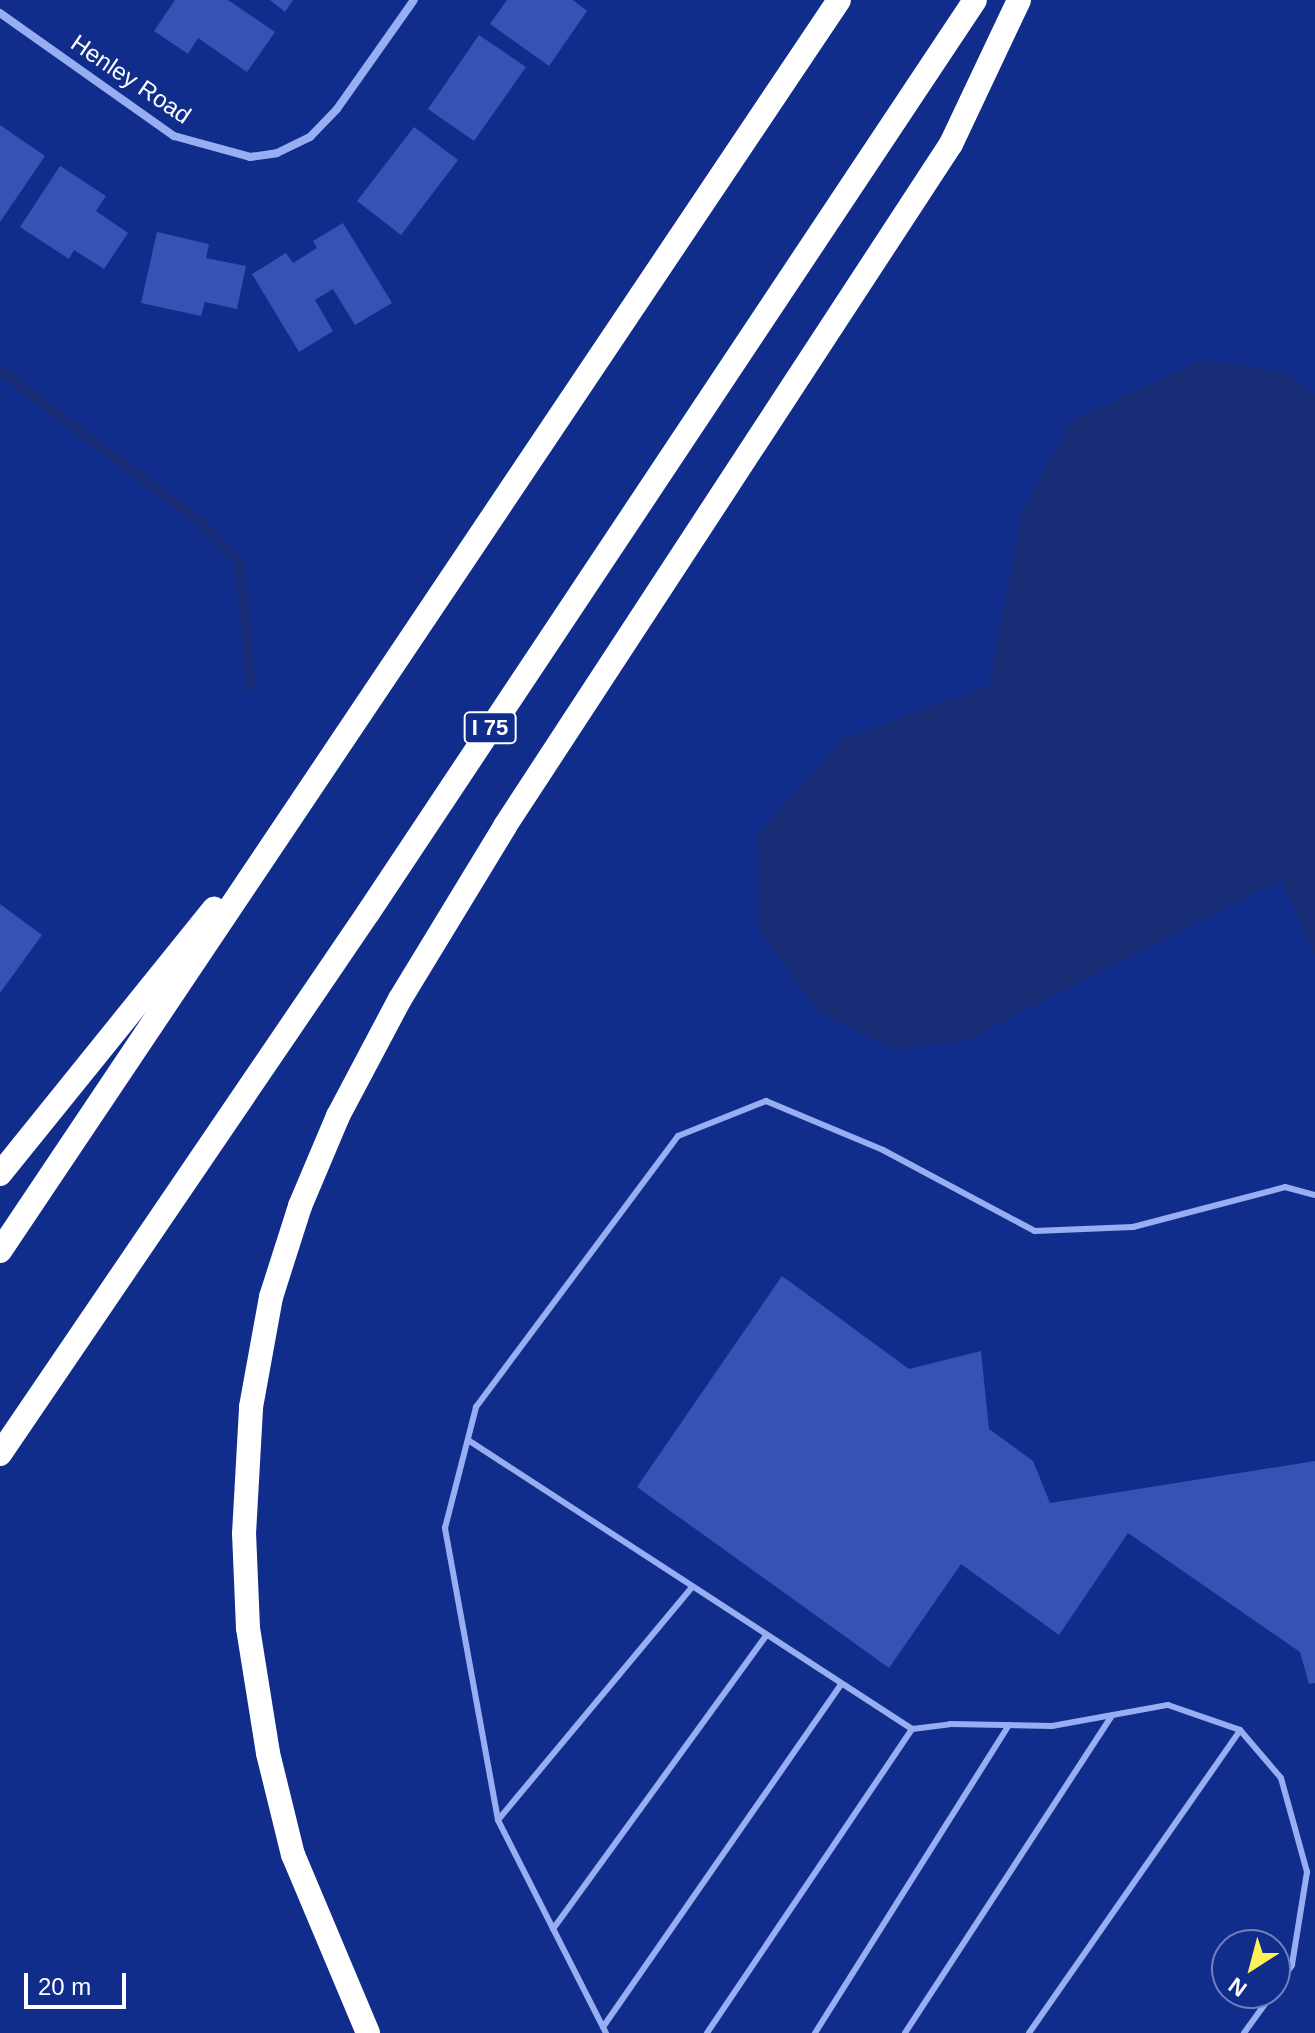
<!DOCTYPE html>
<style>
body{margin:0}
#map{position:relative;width:1315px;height:2033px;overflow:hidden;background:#112d8c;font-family:Helvetica,sans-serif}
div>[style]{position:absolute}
.water>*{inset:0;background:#192e76}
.stream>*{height:10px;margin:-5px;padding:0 5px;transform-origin:5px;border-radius:5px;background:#192e76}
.building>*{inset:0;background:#3453b4}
.lane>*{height:6px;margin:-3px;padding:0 3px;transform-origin:3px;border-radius:3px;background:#98aef2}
.street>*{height:8px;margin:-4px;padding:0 4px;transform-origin:4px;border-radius:4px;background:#98aef2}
.highway>*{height:24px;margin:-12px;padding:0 12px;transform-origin:12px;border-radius:12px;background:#fff}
span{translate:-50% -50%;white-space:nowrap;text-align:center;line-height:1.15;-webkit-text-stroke:6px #112d8c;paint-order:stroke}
.shield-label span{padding:2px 6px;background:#112d8c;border:2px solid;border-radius:6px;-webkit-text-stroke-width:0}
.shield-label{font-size:22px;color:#fff;font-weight:700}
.street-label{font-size:24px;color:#fff}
.north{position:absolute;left:1211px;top:1929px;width:80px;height:80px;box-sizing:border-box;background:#112d8c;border:2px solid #7081ba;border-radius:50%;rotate:216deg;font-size:22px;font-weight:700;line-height:32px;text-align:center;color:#fff}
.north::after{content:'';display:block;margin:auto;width:28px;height:36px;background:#fff259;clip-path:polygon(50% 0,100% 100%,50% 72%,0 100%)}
.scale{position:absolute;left:24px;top:1973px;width:102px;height:36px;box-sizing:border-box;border:4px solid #fff;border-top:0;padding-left:10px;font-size:24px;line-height:28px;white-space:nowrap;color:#fff;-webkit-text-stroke:6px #112d8c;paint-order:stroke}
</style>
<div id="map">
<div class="water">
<div style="clip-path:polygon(1203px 359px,1288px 374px,1315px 394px,1315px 956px,1281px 880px,965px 1041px,893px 1049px,820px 1013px,759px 931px,758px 834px,844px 738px,989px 686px,1023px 509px,1071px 421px)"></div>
</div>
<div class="stream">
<div style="left:0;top:371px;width:256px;rotate:37deg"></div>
<div style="left:204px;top:525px;width:52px;rotate:46.5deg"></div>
<div style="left:240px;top:563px;width:123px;rotate:84.9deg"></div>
</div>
<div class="building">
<div style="clip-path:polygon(175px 0,228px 0,275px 32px,247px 72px,198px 38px,188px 54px,154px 31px)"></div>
<div style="clip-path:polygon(270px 0,293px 0,285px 12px)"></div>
<div style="clip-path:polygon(507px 0,573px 0,587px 11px,549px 66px,490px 24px)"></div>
<div style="clip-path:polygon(479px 35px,526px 67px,474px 141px,428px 109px)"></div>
<div style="clip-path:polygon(0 125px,45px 156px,0 222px)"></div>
<div style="clip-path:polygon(414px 127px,458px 160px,401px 235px,357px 201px)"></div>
<div style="clip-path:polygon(60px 166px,106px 196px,96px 211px,128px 233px,104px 269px,74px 250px,69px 259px,20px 227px)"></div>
<div style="clip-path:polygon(343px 223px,392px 303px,355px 325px,333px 289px,315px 300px,333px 331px,299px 352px,252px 274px,286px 253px,293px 263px,317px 248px,313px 241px)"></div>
<div style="clip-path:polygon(157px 232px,209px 244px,206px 258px,246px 266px,237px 309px,205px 302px,201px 316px,141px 303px)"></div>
<div style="clip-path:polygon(0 904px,42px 935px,0 993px)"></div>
<div style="clip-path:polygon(782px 1276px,909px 1369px,981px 1351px,989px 1429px,1033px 1461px,1050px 1503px,1315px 1461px,1315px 1683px,1309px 1684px,1300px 1652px,1128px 1533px,1059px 1635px,961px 1564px,889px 1668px,637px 1487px)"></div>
</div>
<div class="lane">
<div style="left:468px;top:1440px;width:530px;rotate:33.06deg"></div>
<div style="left:912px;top:1729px;width:38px;rotate:-7deg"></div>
<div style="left:950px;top:1724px;width:102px;rotate:1.1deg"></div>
<div style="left:1052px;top:1726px;width:118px;rotate:-10.3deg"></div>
<div style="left:1168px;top:1705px;width:76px;rotate:19.1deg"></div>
<div style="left:1240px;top:1730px;width:63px;rotate:49.5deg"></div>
<div style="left:1281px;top:1778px;width:98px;rotate:74.5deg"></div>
<div style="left:1307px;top:1872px;width:94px;rotate:99.2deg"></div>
<div style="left:1292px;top:1965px;width:30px;rotate:124deg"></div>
<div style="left:498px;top:1820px;width:302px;rotate:-50.2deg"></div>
<div style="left:553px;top:1929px;width:362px;rotate:-54deg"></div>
<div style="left:603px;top:2027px;width:417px;rotate:-55.2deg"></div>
<div style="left:606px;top:2033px;width:239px;rotate:-116.9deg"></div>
<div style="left:498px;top:1820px;width:297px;rotate:-100.3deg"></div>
<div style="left:445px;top:1528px;width:125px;rotate:-75.6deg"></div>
<div style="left:476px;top:1407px;width:338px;rotate:-53.3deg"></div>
<div style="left:678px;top:1136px;width:95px;rotate:-21.7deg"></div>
<div style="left:766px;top:1101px;width:127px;rotate:22.7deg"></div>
<div style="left:883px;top:1150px;width:172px;rotate:28.1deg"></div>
<div style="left:1035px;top:1231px;width:98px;rotate:-2.3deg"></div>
<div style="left:1133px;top:1227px;width:157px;rotate:-14.7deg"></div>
<div style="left:1285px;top:1187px;width:31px;rotate:15deg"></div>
<div style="left:707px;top:2033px;width:367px;rotate:-56deg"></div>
<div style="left:815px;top:2033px;width:364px;rotate:-57.8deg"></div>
<div style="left:905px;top:2033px;width:379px;rotate:-56.9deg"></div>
<div style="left:1029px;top:2033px;width:369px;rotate:-55.1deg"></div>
<div style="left:1244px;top:2033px;width:49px;rotate:-54.1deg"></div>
</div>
<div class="street">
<div style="left:0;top:13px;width:213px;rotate:35.3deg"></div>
<div style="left:174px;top:136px;width:79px;rotate:15.4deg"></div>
<div style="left:250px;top:157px;width:27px;rotate:-8deg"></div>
<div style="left:277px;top:153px;width:37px;rotate:-26deg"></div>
<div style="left:310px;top:137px;width:39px;rotate:-46deg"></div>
<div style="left:337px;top:109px;width:133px;rotate:-54.8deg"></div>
</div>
<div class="highway">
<div style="left:0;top:1174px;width:341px;rotate:-51.1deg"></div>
<div style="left:0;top:1251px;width:1506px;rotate:-56.15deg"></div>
<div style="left:0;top:1454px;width:654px;rotate:-55.78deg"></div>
<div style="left:368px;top:913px;width:1096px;rotate:-56.38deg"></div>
<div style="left:368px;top:2033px;width:193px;rotate:-112.8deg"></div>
<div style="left:293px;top:1855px;width:105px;rotate:-103.8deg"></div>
<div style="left:268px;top:1753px;width:127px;rotate:-99.1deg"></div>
<div style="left:248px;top:1628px;width:94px;rotate:-92.4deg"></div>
<div style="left:244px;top:1534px;width:127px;rotate:-86.8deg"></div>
<div style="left:251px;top:1407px;width:112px;rotate:-79.7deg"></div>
<div style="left:271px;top:1297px;width:96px;rotate:-72.3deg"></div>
<div style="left:300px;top:1206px;width:98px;rotate:-67.1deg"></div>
<div style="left:338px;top:1116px;width:132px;rotate:-62.1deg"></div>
<div style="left:400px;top:999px;width:202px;rotate:-58.7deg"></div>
<div style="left:505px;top:826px;width:815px;rotate:-56.82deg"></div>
<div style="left:951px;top:144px;width:159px;rotate:-64.7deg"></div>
</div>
<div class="shield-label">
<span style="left:490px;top:728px">I 75</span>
</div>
<div class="street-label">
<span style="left:131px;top:79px;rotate:34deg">Henley Road</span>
</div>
<div class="north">N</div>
<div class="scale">20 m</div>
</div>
